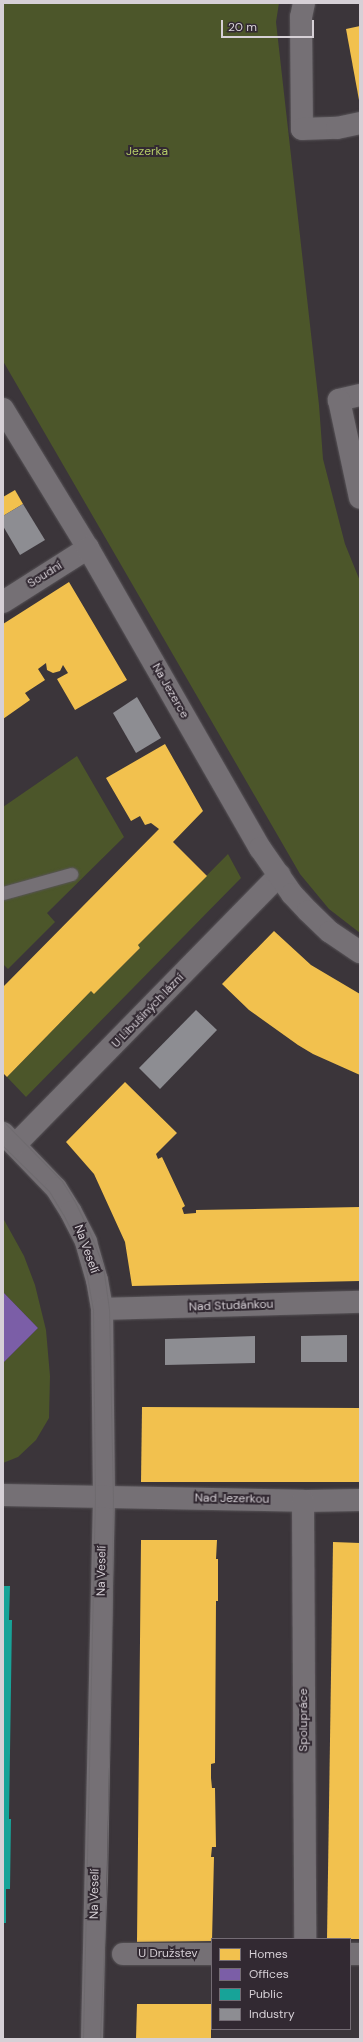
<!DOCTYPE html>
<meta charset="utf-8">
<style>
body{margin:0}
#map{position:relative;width:363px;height:2042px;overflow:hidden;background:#3b353a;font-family:"DM Sans",sans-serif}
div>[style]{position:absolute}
.green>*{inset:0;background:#4c562a}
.homes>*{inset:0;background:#f2c14e}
.offices>*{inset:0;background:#7b5ea7}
.public>*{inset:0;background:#17a398}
.industry>*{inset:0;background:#8d8d92}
.roads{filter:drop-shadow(0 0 1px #585458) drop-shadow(0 0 1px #585458)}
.lane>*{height:13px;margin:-6.5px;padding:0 6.5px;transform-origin:6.5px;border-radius:6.5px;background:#757075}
.street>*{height:22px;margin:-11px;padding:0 11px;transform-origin:11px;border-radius:11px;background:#757075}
.secondary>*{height:22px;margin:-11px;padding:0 11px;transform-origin:11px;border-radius:11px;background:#757075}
.tram>*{height:1px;margin:-0.5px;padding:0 0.5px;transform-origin:0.5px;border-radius:0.5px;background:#6f6b6f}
span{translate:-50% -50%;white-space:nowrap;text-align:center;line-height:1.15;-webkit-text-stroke:4px #322932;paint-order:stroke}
.park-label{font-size:12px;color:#b4cc67}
.street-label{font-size:12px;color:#d6d0d6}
.frame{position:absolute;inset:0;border:4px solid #d6d0d6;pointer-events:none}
.legend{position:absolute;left:211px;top:1938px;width:140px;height:92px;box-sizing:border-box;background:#322932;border:1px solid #746c74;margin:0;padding:5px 7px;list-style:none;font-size:12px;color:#d6d0d6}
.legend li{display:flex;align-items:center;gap:8px;height:20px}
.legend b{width:20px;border:1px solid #746c74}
.scale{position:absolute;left:221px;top:20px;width:93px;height:18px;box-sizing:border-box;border:2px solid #d6d0d6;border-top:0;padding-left:5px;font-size:12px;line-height:14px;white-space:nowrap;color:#d6d0d6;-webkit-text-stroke:3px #322932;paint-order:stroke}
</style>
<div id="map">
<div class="green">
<div style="clip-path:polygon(3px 3px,279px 3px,276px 22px,319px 405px,323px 459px,345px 544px,360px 581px,360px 933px,329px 909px,300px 874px,3px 361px)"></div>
<div style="clip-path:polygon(77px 756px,124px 837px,47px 913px,55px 922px,8px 969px,3px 964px,3px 807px)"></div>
<div style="clip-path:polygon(228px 854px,241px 878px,26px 1097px,7px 1077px,91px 991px,94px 993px,117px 971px,140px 948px,138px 945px)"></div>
<div style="clip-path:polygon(3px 1218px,24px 1256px,35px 1285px,46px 1330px,50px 1376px,49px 1418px,36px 1440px,18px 1457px,3px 1463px,3px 1363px,38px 1328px,3px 1292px)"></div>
</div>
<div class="homes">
<div style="clip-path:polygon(360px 26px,360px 100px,359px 100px,346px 29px)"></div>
<div style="clip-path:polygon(15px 490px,23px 504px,3px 516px,3px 497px)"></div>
<div style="clip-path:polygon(69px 582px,127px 680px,75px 710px,57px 679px,68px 673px,63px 665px,60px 671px,53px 673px,47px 670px,46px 663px,38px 669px,45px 680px,25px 693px,30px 700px,3px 719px,3px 624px)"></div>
<div style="clip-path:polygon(165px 744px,203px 811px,173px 842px,207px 876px,138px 945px,140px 948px,94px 994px,91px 991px,7px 1077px,3px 1073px,3px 987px,159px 829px,151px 823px,145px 825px,140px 816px,131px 821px,106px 778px)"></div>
<div style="clip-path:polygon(274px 931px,311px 965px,360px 994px,360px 1075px,313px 1054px,298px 1045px,249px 1010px,222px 984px)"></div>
<div style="clip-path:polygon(125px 1082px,177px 1133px,156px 1154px,158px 1159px,162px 1157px,185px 1206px,182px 1208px,184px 1214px,196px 1213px,196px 1210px,360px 1207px,360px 1281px,132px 1286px,125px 1242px,94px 1174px,66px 1142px)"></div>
<div style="clip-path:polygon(142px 1407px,360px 1408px,360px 1482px,141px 1482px)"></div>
<div style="clip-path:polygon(141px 1540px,217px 1540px,216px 1559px,218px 1559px,218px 1601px,216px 1601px,215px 1763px,211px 1764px,211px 1778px,212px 1788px,215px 1788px,216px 1847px,212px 1847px,211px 1857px,214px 1857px,212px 1941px,137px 1942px)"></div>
<div style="clip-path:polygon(333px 1542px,360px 1543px,360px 1939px,327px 1939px)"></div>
<div style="clip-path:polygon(137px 2004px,211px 2004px,211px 2039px,136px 2039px)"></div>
</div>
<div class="offices">
<div style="clip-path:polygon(3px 1292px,38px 1328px,3px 1363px)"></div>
</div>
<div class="public">
<div style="clip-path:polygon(3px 1586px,10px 1586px,9px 1620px,12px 1620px,9px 1819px,11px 1819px,10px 1889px,6px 1889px,6px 1923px,3px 1923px)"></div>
</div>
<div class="industry">
<div style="clip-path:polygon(23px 504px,45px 540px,20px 555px,3px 526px,3px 516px)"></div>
<div style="clip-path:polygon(137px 697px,161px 738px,136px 753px,113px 713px)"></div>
<div style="clip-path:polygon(196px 1010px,217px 1030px,160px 1089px,139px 1068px)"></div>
<div style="clip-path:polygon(347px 1335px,347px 1362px,301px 1362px,301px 1336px)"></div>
<div style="clip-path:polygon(255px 1336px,255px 1363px,165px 1365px,165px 1339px)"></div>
</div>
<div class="roads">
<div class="lane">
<div style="left:3px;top:893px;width:71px;rotate:-15.6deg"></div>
</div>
<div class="street">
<div style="left:304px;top:3px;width:14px;rotate:102deg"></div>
<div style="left:301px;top:17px;width:112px;rotate:89.5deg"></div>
<div style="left:302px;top:129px;width:35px;rotate:-2deg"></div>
<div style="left:337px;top:128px;width:24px;rotate:-12deg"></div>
<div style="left:360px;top:395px;width:22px;rotate:167deg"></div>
<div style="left:339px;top:400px;width:100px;rotate:77.9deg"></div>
<div style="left:3px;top:602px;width:101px;rotate:-32.4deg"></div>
<div style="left:3px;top:1133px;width:76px;rotate:46.1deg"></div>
<div style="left:56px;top:1188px;width:28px;rotate:58deg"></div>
<div style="left:71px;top:1212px;width:34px;rotate:63deg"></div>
<div style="left:86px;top:1242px;width:40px;rotate:74deg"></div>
<div style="left:97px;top:1280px;width:29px;rotate:80deg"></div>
<div style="left:102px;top:1309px;width:188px;rotate:89.4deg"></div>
<div style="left:104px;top:1497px;width:542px;rotate:91.27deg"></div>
<div style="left:15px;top:1145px;width:378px;rotate:-45.6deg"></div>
<div style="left:102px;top:1309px;width:258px;rotate:-1.6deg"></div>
<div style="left:3px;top:1495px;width:300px;rotate:1.1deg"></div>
<div style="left:303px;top:1501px;width:57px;rotate:-1deg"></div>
<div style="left:303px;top:1501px;width:438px;rotate:89.7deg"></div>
<div style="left:123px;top:1954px;width:89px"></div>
<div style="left:350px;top:1954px;width:10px"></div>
</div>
<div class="secondary">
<div style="left:3px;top:409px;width:163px;rotate:58.6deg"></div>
<div style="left:88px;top:548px;width:346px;rotate:60.2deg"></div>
<div style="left:260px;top:848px;width:56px;rotate:55.2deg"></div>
<div style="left:292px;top:894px;width:23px;rotate:47deg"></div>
<div style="left:308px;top:911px;width:30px;rotate:44deg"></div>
<div style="left:330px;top:932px;width:36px;rotate:34deg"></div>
</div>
</div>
<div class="tram">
<div style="left:3px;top:1121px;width:84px;rotate:45.5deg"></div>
<div style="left:62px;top:1181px;width:22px;rotate:58deg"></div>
<div style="left:74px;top:1200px;width:37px;rotate:64deg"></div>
<div style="left:90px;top:1233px;width:35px;rotate:68deg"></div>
<div style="left:103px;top:1266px;width:43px;rotate:82.1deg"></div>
<div style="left:109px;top:1309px;width:189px;rotate:88.8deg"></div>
<div style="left:113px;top:1498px;width:154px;rotate:90.7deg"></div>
<div style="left:111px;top:1652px;width:227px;rotate:91deg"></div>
<div style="left:107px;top:1879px;width:160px;rotate:92.5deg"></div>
<div style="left:3px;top:1146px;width:64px;rotate:44.4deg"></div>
<div style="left:49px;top:1191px;width:27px;rotate:59deg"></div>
<div style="left:63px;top:1214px;width:34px;rotate:63deg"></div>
<div style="left:78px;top:1244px;width:33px;rotate:74deg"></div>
<div style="left:87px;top:1276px;width:34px;rotate:80deg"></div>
<div style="left:93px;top:1309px;width:188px;rotate:89.4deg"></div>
<div style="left:95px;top:1497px;width:542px;rotate:91.27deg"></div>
</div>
<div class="park-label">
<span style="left:147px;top:152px">Jezerka</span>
</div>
<div class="street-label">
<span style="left:45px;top:575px;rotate:-32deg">Soudní</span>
<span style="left:170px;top:691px;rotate:60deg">Na Jezerce</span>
<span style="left:148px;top:1011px;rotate:-46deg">U Libušiných lázní</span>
<span style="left:86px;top:1249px;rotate:70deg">Na Veselí</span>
<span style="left:231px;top:1306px;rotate:-2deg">Nad Studánkou</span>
<span style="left:232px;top:1499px;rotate:1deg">Nad Jezerkou</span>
<span style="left:102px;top:1571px;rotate:-89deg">Na Veselí</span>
<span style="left:304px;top:1720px;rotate:-90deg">Spolupráce</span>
<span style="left:95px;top:1894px;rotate:-89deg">Na Veselí</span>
<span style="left:168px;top:1954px">U Družstev</span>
</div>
<div class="frame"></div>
<ul class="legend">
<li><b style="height:11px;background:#f2c14e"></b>Homes</li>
<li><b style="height:11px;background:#7b5ea7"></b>Offices</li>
<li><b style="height:11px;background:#17a398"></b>Public</li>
<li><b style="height:11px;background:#8d8d92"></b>Industry</li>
</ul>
<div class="scale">20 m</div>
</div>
